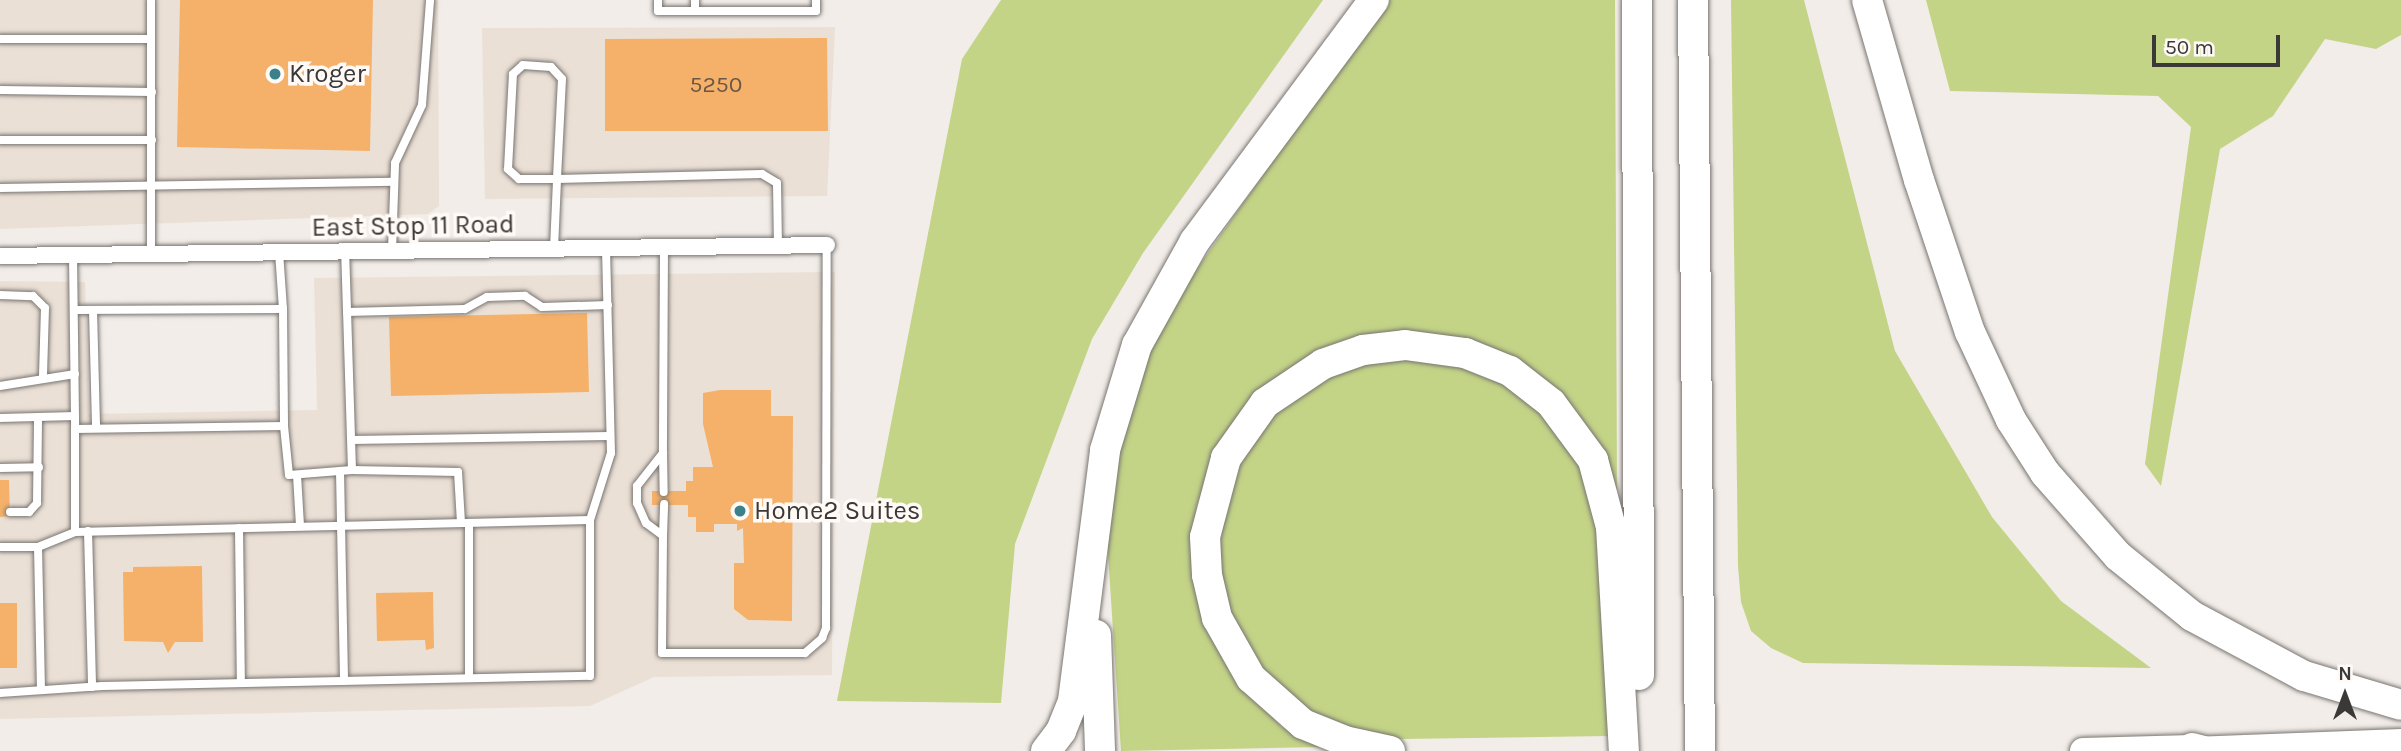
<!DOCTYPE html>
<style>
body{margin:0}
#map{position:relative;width:2401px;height:751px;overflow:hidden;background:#f2ede8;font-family:Karla,sans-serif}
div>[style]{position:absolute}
.built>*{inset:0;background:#ebe0d6}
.green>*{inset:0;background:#c3d487}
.building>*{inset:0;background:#f5b169}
.roads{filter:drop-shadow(0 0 2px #797571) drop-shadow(0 0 2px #797571)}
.service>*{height:8px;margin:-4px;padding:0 4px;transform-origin:4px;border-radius:4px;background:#fff}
.minor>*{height:16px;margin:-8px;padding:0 8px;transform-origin:8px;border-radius:8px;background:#fff}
.secondary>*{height:23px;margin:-11.5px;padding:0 11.5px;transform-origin:11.5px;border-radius:11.5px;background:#fff}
.primary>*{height:26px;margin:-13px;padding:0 13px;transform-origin:13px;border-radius:13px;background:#fff}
.motorway>*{height:30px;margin:-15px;padding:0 15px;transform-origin:15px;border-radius:15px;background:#fff}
.dots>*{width:19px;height:19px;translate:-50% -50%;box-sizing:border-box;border:4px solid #fffaf6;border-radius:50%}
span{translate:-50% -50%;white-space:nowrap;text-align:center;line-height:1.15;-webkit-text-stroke:7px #fffaf6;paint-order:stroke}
.number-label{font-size:23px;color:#6a5744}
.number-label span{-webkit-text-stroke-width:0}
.poi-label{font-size:26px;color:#3b3937}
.left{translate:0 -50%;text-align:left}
.street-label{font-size:26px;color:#3b3937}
.north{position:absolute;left:2310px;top:660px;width:70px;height:70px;-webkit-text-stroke:5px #fffaf6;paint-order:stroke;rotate:0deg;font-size:19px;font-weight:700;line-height:28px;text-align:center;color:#3b3937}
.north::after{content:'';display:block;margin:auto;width:24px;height:32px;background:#3b3937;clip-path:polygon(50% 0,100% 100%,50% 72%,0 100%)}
.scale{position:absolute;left:2152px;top:35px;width:128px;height:32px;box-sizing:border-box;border:4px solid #3b3937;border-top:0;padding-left:9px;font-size:21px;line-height:24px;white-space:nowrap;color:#3b3937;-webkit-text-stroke:5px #fffaf6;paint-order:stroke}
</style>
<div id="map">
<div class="built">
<div style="clip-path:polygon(0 0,438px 0,439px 206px,428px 214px,0 229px)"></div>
<div style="clip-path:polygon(835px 27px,827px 196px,485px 199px,482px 28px)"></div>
<div style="clip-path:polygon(835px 272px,832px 675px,654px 677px,590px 706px,0 719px,0 281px,85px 282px,89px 414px,317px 410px,314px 278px)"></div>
</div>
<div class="green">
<div style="clip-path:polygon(1001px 0,1323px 0,1143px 253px,1092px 339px,1015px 544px,1001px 703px,837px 701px,962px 59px)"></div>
<div style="clip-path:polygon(1386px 0,1615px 0,1617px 490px,1590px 433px,1549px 384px,1357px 341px,1219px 443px,1197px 505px,1191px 559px,1233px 677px,1282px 727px,1320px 747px,1121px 751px,1107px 539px,1123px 425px,1153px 343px,1182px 290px)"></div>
<div style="clip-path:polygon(1731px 0,1804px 0,1895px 351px,1992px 517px,2061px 601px,2151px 668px,1803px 663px,1771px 648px,1751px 631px,1741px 602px,1738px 566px)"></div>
<div style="clip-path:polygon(1926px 0,2401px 0,2401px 35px,2376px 49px,2325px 39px,2273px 116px,2220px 149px,2161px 486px,2145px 464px,2191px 127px,2158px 96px,1950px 91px)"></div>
<div style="clip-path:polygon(1407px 358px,1452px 362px,1506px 383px,1549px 418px,1580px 462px,1596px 509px,1609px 736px,1401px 739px,1350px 731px,1300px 705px,1261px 667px,1234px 624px,1218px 558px,1227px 497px,1247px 449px,1276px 412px,1315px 382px,1362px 365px)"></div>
</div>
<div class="building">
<div style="clip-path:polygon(180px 0,373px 0,370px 151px,177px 147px)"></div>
<div style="clip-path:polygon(827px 38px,828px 131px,605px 131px,605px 39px)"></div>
<div style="clip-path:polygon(587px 313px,589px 392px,391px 396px,389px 317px)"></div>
<div style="clip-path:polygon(720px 390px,771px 390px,771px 416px,793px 416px,792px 621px,748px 620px,734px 609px,734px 563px,744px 563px,743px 528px,737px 531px,737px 524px,714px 524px,714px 532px,696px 532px,696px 517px,688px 517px,688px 505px,652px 505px,652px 491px,686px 491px,686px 481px,693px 481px,693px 467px,713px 467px,703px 424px,703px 393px)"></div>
<div style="clip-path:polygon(0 480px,9px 480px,10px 516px,0 517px)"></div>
<div style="clip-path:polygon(202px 566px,203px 642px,175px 642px,168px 653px,163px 642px,124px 641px,123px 572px,133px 572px,133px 567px)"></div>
<div style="clip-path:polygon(433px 592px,434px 648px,426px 650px,425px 640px,377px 641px,376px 593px)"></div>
<div style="clip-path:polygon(0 603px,17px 603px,17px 668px,0 668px)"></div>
</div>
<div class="roads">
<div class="service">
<div style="left:658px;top:0;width:11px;rotate:90deg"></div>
<div style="left:658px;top:11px;width:158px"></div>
<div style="left:816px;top:11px;width:11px;rotate:-90deg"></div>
<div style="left:695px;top:11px;width:11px;rotate:-90deg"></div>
<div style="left:0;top:39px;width:151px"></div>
<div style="left:523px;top:65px;width:28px;rotate:4deg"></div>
<div style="left:551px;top:67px;width:16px;rotate:47deg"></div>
<div style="left:562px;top:79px;width:100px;rotate:92.9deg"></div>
<div style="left:557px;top:179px;width:38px;rotate:180deg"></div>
<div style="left:519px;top:179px;width:15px;rotate:-138deg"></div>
<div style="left:508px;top:169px;width:95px;rotate:-87deg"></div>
<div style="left:513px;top:74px;width:13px;rotate:-42deg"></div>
<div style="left:0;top:90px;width:152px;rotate:0.8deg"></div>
<div style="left:0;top:140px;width:152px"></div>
<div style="left:0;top:188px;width:394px;rotate:-0.9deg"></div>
<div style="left:664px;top:247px;width:206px;rotate:90.3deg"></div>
<div style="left:663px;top:453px;width:42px;rotate:128.2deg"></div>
<div style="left:637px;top:486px;width:17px;rotate:90deg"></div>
<div style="left:637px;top:503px;width:22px;rotate:66deg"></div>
<div style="left:646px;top:523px;width:21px;rotate:37deg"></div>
<div style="left:663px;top:536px;width:117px;rotate:90.5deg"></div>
<div style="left:662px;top:653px;width:143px"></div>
<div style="left:805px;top:653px;width:23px;rotate:-41deg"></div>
<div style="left:822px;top:638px;width:11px;rotate:-68deg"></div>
<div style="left:826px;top:628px;width:383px;rotate:-89.9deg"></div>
<div style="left:554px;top:249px;width:70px;rotate:-87.5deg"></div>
<div style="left:557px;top:179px;width:205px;rotate:-1.4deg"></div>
<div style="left:762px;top:174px;width:17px;rotate:31deg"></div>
<div style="left:777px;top:183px;width:63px;rotate:89.1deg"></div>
<div style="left:392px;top:251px;width:88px;rotate:-88deg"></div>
<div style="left:395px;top:163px;width:64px;rotate:-65deg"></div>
<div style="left:422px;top:105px;width:105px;rotate:-85.6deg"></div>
<div style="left:151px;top:254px;width:254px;rotate:-90deg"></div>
<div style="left:73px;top:255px;width:174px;rotate:89.3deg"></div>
<div style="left:75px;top:429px;width:209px;rotate:-0.8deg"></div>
<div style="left:284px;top:426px;width:49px;rotate:84.2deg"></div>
<div style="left:289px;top:475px;width:63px;rotate:-4.5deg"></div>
<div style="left:352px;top:470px;width:219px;rotate:-91.8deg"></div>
<div style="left:0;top:295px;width:33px;rotate:2deg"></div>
<div style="left:33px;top:296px;width:17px;rotate:45deg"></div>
<div style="left:45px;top:308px;width:69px;rotate:91.7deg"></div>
<div style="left:283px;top:309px;width:117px;rotate:89.5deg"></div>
<div style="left:74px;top:310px;width:209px;rotate:-0.3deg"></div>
<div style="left:283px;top:309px;width:57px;rotate:-94deg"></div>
<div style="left:93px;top:310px;width:118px;rotate:88.5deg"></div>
<div style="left:347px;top:312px;width:118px;rotate:-1.5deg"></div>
<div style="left:465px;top:309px;width:25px;rotate:-29deg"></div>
<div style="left:487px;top:297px;width:38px;rotate:-2deg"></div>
<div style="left:525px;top:296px;width:20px;rotate:33deg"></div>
<div style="left:542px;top:307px;width:66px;rotate:-1.7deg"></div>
<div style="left:0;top:386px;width:76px;rotate:-9.1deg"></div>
<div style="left:0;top:418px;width:75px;rotate:-1.5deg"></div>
<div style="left:75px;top:429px;width:103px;rotate:90deg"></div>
<div style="left:352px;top:440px;width:258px;rotate:-0.9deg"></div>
<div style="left:663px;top:453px;width:39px;rotate:89deg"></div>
<div style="left:0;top:468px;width:39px;rotate:-1deg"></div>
<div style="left:352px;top:470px;width:106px;rotate:1.1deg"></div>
<div style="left:458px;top:472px;width:51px;rotate:86.6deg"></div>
<div style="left:340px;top:471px;width:210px;rotate:88.9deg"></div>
<div style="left:297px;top:475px;width:51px;rotate:86.6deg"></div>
<div style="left:10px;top:512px;width:19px"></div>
<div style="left:29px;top:512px;width:12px;rotate:-48deg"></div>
<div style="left:37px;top:503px;width:84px;rotate:-89.3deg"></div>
<div style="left:469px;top:523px;width:155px;rotate:90deg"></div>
<div style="left:239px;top:528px;width:155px;rotate:89.3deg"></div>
<div style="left:88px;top:531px;width:156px;rotate:88.5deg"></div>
<div style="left:663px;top:536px;width:32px;rotate:-88deg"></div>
<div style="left:0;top:547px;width:38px"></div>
<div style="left:38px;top:547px;width:40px;rotate:-22deg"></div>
<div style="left:75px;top:532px;width:515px;rotate:-1.33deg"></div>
<div style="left:38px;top:547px;width:143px;rotate:88.8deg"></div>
<div style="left:0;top:693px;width:103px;rotate:-3.9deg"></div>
<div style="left:103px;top:686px;width:487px;rotate:-1.2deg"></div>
<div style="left:590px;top:676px;width:156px;rotate:-90deg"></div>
<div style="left:590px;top:520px;width:70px;rotate:-72.6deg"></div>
<div style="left:611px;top:453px;width:205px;rotate:-91.4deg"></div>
</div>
<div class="minor">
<div style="left:0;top:256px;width:827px;rotate:-0.76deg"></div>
</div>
<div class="secondary">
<div style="left:2192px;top:748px;width:209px;rotate:-2.2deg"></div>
</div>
<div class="primary">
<div style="left:2083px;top:751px;width:109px;rotate:-1.6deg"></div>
</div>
<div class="motorway">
<div style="left:1637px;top:0;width:675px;rotate:89.83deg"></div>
<div style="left:1693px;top:0;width:751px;rotate:89.47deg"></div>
<div style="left:1867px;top:0;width:187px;rotate:73.9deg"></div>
<div style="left:1919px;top:180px;width:160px;rotate:71.5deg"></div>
<div style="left:1970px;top:332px;width:97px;rotate:65deg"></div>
<div style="left:2011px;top:420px;width:63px;rotate:57.3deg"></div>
<div style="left:2045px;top:473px;width:111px;rotate:48.7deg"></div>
<div style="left:2118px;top:556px;width:95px;rotate:39deg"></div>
<div style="left:2192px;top:616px;width:127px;rotate:28.2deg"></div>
<div style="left:2304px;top:676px;width:101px;rotate:16.6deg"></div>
<div style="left:1096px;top:635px;width:116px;rotate:88deg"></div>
<div style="left:2192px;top:748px;width:11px;rotate:15deg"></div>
<div style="left:1046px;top:751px;width:25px;rotate:-53deg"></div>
<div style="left:1061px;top:731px;width:32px;rotate:-68deg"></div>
<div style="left:1073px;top:701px;width:253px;rotate:-82.7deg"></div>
<div style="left:1105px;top:450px;width:110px;rotate:-73.1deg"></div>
<div style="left:1137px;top:345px;width:119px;rotate:-60.9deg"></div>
<div style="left:1195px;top:241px;width:300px;rotate:-53.4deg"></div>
<div style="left:1390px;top:751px;width:46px;rotate:-167.5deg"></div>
<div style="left:1345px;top:741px;width:45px;rotate:-158deg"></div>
<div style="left:1303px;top:724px;width:69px;rotate:-138.5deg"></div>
<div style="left:1251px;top:678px;width:69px;rotate:-119.5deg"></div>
<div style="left:1217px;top:618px;width:44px;rotate:-103.1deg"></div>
<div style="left:1207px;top:575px;width:38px;rotate:-93deg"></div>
<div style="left:1205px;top:537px;width:82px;rotate:-75.1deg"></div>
<div style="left:1226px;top:458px;width:67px;rotate:-54.7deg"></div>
<div style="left:1265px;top:403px;width:70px;rotate:-33.9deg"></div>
<div style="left:1323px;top:364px;width:42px;rotate:-19.3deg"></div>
<div style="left:1363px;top:350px;width:42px;rotate:-6.8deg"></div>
<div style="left:1405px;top:345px;width:61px;rotate:7.6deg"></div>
<div style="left:1465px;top:353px;width:48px;rotate:21.8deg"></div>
<div style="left:1510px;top:371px;width:52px;rotate:38deg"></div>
<div style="left:1551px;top:403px;width:71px;rotate:53.6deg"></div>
<div style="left:1593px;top:460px;width:69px;rotate:75deg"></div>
<div style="left:1611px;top:527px;width:224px;rotate:86.7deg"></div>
</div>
</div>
<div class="dots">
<div style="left:275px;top:74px;background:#3a8189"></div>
<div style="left:740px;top:511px;background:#3a8189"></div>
</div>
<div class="number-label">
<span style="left:716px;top:85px">5250</span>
</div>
<div class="poi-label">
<span class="left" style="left:289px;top:74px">Kroger</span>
<span class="left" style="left:754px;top:511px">Home2 Suites</span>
</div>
<div class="street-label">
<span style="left:413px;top:226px;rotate:-1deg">East Stop 11 Road</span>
</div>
<div class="north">N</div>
<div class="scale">50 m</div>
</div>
